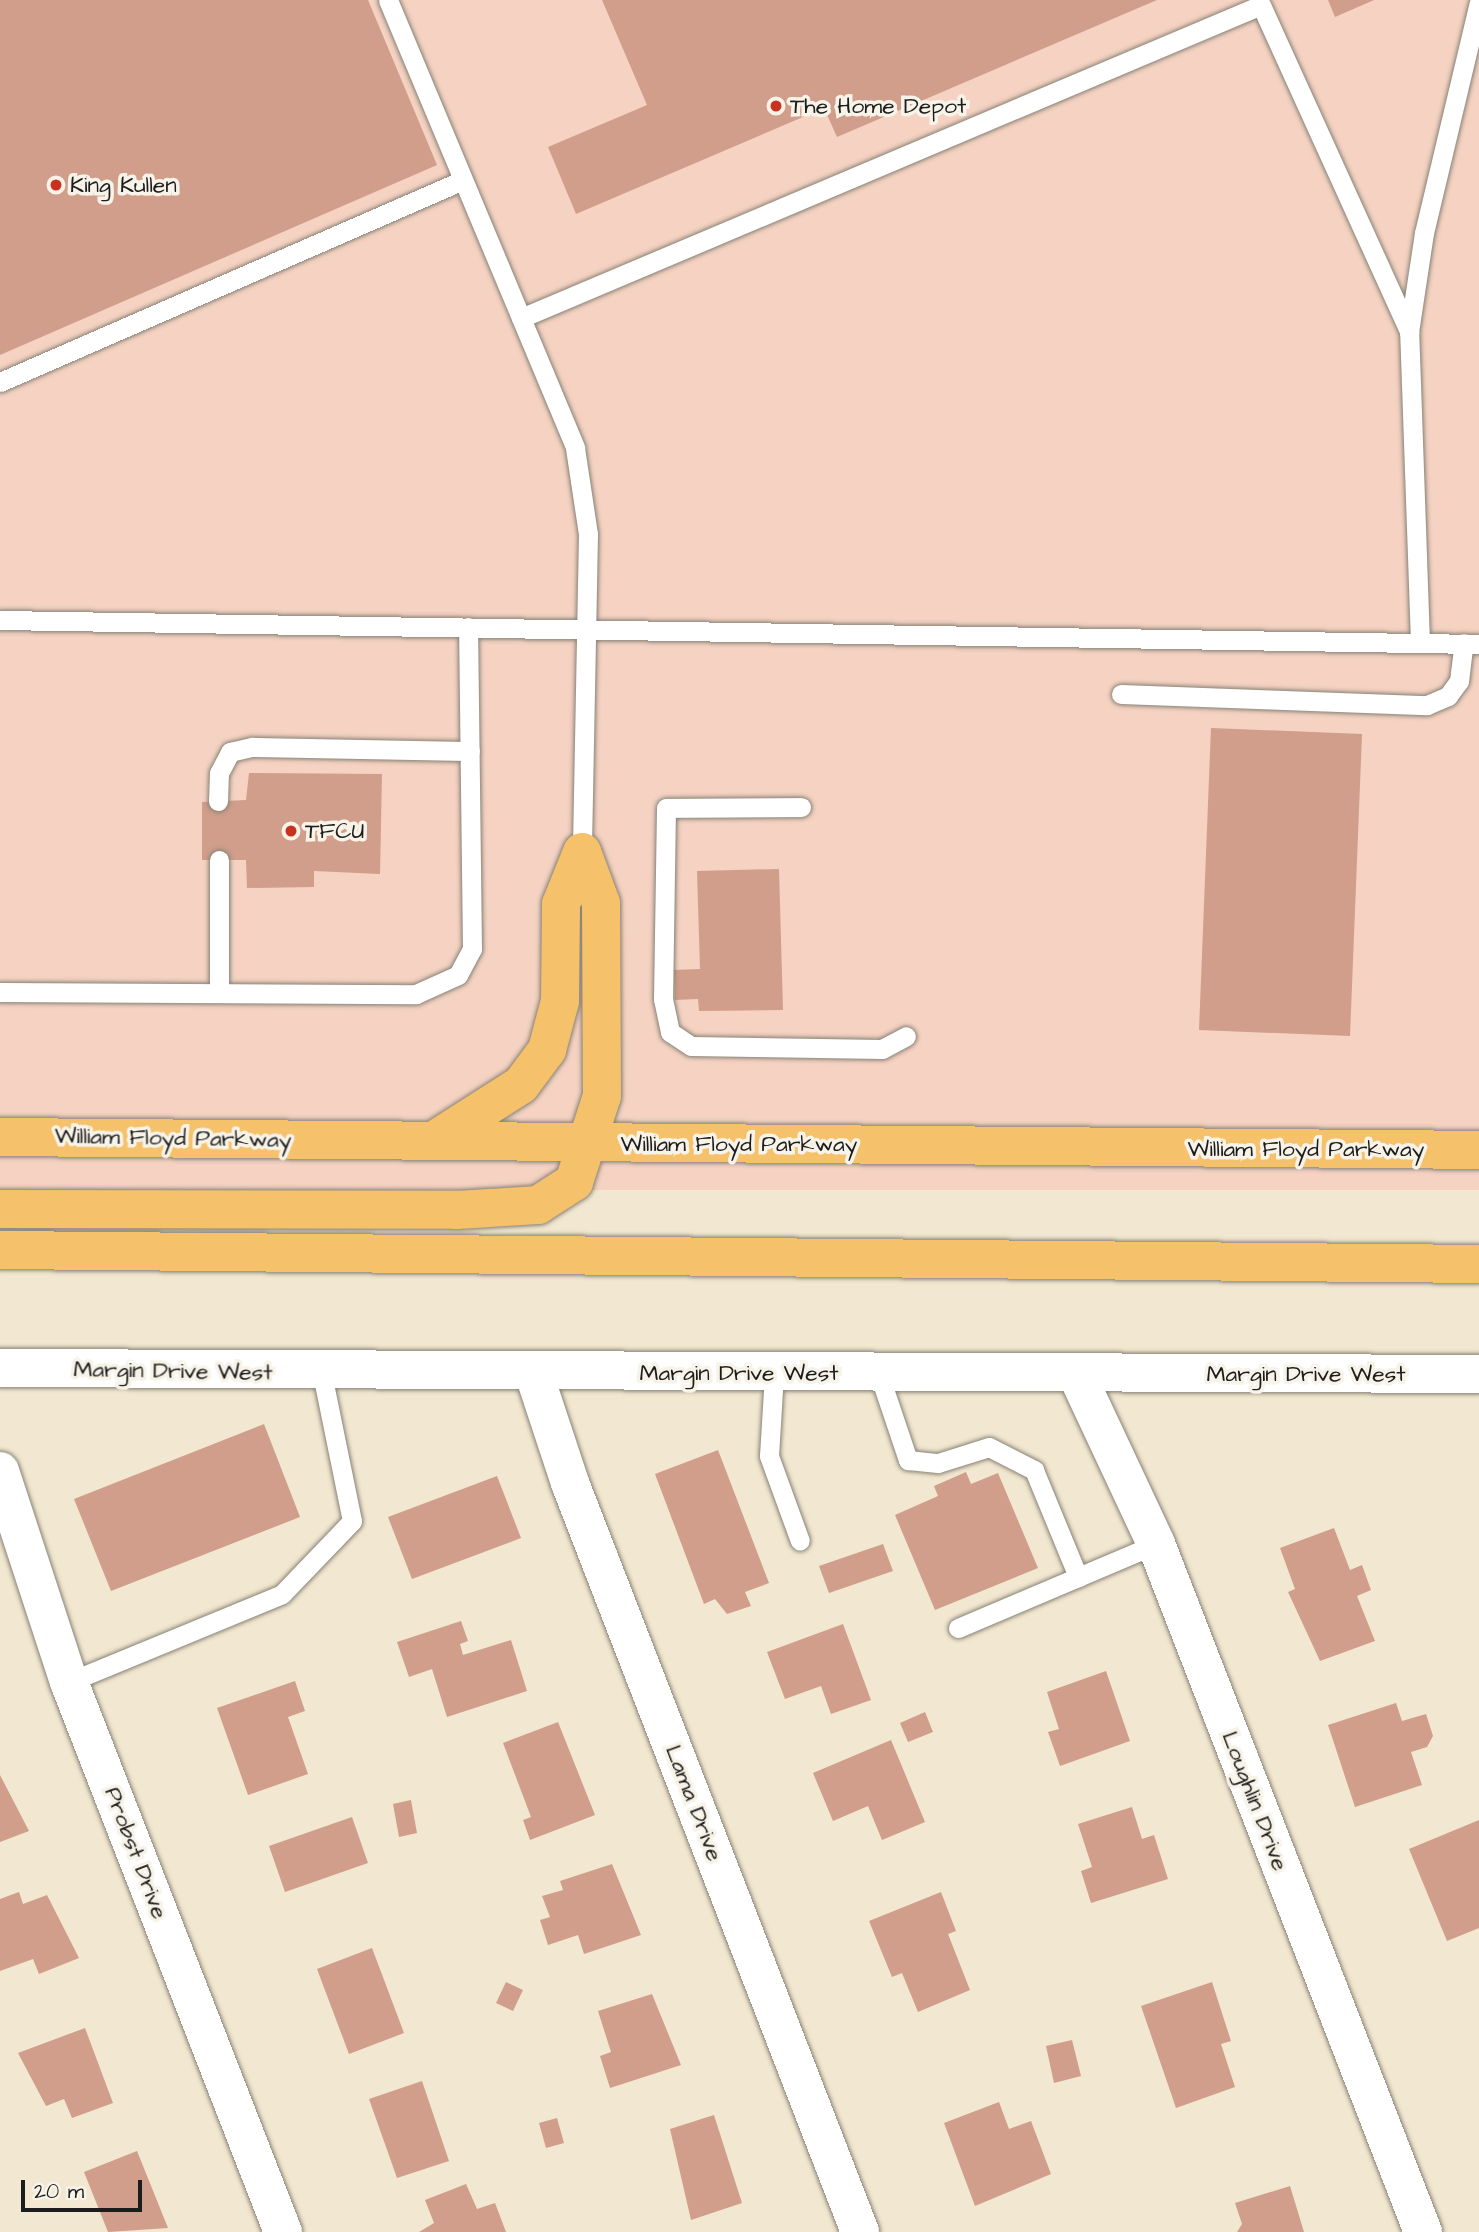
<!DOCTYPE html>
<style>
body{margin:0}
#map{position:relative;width:1479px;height:2232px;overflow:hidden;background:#f2e7d0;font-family:"Architects Daughter",sans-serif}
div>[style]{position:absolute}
.built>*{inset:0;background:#f5d2c2}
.building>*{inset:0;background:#d09e8a}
.roads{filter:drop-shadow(0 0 2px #878276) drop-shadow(0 0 2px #878276)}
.service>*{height:19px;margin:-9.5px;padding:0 9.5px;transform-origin:9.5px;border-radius:9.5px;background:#fff}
.minor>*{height:38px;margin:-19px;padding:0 19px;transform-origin:19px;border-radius:19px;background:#fff}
.tertiary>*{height:38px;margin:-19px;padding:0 19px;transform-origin:19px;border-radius:19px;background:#fff}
.trunk>*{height:38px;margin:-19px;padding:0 19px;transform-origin:19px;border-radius:19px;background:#f5c16b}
.dots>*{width:19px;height:19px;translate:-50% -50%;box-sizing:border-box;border:4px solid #f7f3e8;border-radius:50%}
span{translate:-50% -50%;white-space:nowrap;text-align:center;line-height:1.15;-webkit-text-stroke:7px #f7f3e8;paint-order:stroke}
.poi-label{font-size:23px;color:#1c1c1c}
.left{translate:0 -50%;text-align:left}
.street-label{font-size:23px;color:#1c1c1c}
.scale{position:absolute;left:21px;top:2180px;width:121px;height:32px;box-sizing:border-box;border:4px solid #1c1c1c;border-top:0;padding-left:9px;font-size:21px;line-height:24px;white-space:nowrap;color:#1c1c1c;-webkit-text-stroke:5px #f7f3e8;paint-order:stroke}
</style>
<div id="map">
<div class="built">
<div style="clip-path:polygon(0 0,1479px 0,1479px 1190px,0 1190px)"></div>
</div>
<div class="building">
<div style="clip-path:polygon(0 0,368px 0,437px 165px,0 355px)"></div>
<div style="clip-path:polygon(602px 0,1157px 0,837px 137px,824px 108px,576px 214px,548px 147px,647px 105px)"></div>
<div style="clip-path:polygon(1328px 0,1374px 0,1335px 17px)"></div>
<div style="clip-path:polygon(1211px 728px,1362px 734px,1350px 1036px,1199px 1030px)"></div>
<div style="clip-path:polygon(249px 773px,382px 774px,380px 874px,314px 871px,314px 887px,247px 888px,246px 860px,202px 860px,202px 802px,246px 800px)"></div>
<div style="clip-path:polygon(779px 869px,783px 1010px,699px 1011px,698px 999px,675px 1000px,674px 970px,700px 969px,697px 871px)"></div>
<div style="clip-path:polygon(264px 1424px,300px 1517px,111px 1591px,74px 1499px)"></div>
<div style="clip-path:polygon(718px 1450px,769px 1583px,745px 1592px,751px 1606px,727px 1614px,715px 1599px,704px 1604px,655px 1474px)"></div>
<div style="clip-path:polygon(966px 1472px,971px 1484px,998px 1473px,1038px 1568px,935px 1610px,895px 1515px,938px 1496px,934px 1486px)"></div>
<div style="clip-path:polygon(497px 1476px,521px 1538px,412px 1579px,388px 1517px)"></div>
<div style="clip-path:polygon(1334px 1528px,1350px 1570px,1362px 1565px,1371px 1590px,1357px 1596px,1375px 1641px,1320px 1661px,1288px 1592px,1295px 1589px,1280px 1548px)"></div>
<div style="clip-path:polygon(883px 1544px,893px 1571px,829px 1593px,819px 1566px)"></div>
<div style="clip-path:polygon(461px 1621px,468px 1641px,460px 1644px,463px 1655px,511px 1640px,527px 1691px,447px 1717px,432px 1669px,409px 1677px,397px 1642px)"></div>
<div style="clip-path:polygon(843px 1624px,871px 1700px,831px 1714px,821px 1686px,785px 1699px,767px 1652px)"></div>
<div style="clip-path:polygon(1106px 1671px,1130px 1741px,1060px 1766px,1048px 1732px,1059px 1729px,1047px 1692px)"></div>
<div style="clip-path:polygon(295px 1681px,305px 1711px,288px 1717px,308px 1774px,248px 1795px,217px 1708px)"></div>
<div style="clip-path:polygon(1396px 1703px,1402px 1721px,1426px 1714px,1433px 1736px,1427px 1747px,1411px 1752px,1422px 1785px,1355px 1807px,1328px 1725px)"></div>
<div style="clip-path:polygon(925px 1712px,933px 1732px,908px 1742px,900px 1723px)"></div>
<div style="clip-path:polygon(558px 1722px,595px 1815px,530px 1840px,523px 1820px,531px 1817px,503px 1743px)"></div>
<div style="clip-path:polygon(891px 1740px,925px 1822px,882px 1840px,868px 1806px,833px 1821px,813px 1773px)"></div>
<div style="clip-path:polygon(0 1775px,29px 1831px,0 1842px)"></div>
<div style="clip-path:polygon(411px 1800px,417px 1833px,399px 1837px,393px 1804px)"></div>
<div style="clip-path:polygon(1132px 1807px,1142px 1839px,1154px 1835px,1168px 1879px,1091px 1903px,1081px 1871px,1092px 1867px,1078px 1824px)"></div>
<div style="clip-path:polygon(352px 1817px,368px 1863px,285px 1892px,269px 1846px)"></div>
<div style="clip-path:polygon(1479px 1820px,1479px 1928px,1447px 1941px,1409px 1849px)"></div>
<div style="clip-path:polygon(612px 1864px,641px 1935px,584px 1954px,578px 1935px,548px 1945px,540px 1920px,550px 1917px,542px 1896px,563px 1890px,560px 1881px)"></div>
<div style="clip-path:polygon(19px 1892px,23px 1904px,47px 1895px,79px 1958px,39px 1974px,33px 1959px,0 1971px,0 1899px)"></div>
<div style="clip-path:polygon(941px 1892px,956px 1931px,948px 1934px,970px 1990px,918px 2012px,902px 1973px,892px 1977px,869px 1921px)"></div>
<div style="clip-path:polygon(372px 1948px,404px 2033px,349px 2054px,317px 1969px)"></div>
<div style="clip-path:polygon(506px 1982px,523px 1990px,513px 2011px,496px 2003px)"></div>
<div style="clip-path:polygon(1212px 1982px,1231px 2041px,1221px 2044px,1235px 2087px,1176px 2108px,1141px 2006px)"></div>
<div style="clip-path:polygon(652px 1994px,681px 2065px,610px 2088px,600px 2056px,611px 2052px,598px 2011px)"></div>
<div style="clip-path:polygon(85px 2028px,113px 2103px,72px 2118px,64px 2099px,46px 2106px,18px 2053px)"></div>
<div style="clip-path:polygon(1072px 2040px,1081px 2076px,1054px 2083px,1046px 2046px)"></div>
<div style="clip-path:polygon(422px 2081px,449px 2161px,397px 2178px,369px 2099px)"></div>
<div style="clip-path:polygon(999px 2102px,1009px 2129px,1031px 2121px,1051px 2174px,975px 2206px,944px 2123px)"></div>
<div style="clip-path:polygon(714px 2115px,742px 2203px,691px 2220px,670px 2129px)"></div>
<div style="clip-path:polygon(557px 2118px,564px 2143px,546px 2148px,539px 2123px)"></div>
<div style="clip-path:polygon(137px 2151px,168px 2228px,108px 2232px,84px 2172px)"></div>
<div style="clip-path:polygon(466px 2184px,477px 2209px,495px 2203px,506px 2232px,419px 2232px,434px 2223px,425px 2200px)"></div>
<div style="clip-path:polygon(1290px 2186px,1304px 2232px,1237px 2232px,1242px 2224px,1235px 2203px)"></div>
</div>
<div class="roads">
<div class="service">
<div style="left:388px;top:0;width:485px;rotate:67.3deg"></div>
<div style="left:575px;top:448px;width:87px;rotate:81.4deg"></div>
<div style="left:588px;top:534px;width:318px;rotate:91.1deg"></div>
<div style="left:521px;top:318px;width:803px;rotate:-22.93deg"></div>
<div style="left:1261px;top:5px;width:359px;rotate:65.6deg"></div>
<div style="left:0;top:382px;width:505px;rotate:-23.57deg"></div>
<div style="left:0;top:620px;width:1479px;rotate:0.93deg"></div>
<div style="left:1420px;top:642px;width:310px;rotate:-92deg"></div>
<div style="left:1409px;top:332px;width:100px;rotate:-81.4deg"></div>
<div style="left:1424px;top:233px;width:237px;rotate:-76.6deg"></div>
<div style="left:1121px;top:694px;width:306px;rotate:2.1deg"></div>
<div style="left:1427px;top:705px;width:23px;rotate:-23deg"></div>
<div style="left:1448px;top:696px;width:19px;rotate:-54deg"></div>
<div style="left:1459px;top:681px;width:38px;rotate:-83deg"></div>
<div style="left:218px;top:801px;width:28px;rotate:-88deg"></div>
<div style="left:219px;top:773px;width:24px;rotate:-62deg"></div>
<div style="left:230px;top:752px;width:23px;rotate:-13deg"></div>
<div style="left:252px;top:747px;width:218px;rotate:1.1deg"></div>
<div style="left:801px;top:807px;width:135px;rotate:179.6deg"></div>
<div style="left:666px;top:808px;width:191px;rotate:90.9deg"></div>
<div style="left:663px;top:999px;width:34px;rotate:78deg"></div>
<div style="left:670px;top:1032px;width:25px;rotate:34deg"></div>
<div style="left:691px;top:1046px;width:191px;rotate:0.9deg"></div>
<div style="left:882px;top:1049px;width:27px;rotate:-28deg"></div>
<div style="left:0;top:992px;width:416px;rotate:0.3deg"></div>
<div style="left:416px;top:994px;width:46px;rotate:-24.3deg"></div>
<div style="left:458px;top:975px;width:30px;rotate:-62deg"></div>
<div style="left:472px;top:949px;width:322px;rotate:-90.7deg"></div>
<div style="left:219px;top:993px;width:133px;rotate:-90deg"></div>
<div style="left:774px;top:1374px;width:82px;rotate:93.5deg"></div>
<div style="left:769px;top:1456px;width:90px;rotate:70deg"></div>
<div style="left:879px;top:1374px;width:91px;rotate:71.4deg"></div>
<div style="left:908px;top:1460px;width:30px;rotate:6deg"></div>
<div style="left:938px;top:1463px;width:53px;rotate:-17.4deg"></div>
<div style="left:989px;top:1447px;width:51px;rotate:27.1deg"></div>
<div style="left:1034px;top:1470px;width:116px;rotate:67.6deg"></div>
<div style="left:958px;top:1628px;width:215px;rotate:-23deg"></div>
<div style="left:69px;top:1682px;width:230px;rotate:-22.4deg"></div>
<div style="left:282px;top:1594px;width:101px;rotate:-46.2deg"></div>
<div style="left:352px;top:1521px;width:151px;rotate:-101.5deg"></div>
</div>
<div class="minor">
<div style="left:533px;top:1371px;width:118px;rotate:71.7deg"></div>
<div style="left:570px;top:1483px;width:803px;rotate:68.83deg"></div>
<div style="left:1077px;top:1375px;width:187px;rotate:64.9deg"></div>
<div style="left:1156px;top:1544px;width:738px;rotate:68.79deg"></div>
<div style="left:0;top:1471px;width:222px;rotate:71.9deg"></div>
<div style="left:69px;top:1682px;width:590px;rotate:68.74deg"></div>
</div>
<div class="tertiary">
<div style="left:0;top:1368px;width:1479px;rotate:0.23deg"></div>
</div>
<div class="trunk">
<div style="left:0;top:1137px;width:1479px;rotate:0.5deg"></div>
<div style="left:433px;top:1141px;width:104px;rotate:-32.5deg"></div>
<div style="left:521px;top:1085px;width:44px;rotate:-53.4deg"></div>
<div style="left:547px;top:1050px;width:51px;rotate:-75.1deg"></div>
<div style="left:560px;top:1001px;width:97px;rotate:-89.4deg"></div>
<div style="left:561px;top:904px;width:56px;rotate:-68deg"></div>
<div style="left:0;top:1209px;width:457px;rotate:0.1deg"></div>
<div style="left:457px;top:1210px;width:81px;rotate:-3.5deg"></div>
<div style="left:538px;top:1205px;width:43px;rotate:-32.6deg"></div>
<div style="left:574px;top:1182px;width:90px;rotate:-72deg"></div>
<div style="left:602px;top:1096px;width:193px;rotate:-90.3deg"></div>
<div style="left:601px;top:903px;width:54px;rotate:-110.4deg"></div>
<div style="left:0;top:1250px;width:1479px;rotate:0.54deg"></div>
</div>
</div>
<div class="dots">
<div style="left:776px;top:106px;background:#c8321e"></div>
<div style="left:56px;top:185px;background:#c8321e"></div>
<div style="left:291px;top:831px;background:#c8321e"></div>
</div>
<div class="poi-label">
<span class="left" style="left:790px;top:106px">The Home Depot</span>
<span class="left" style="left:70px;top:185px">King Kullen</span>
<span class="left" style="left:305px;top:831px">TFCU</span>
</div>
<div class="street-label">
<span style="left:173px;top:1138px;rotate:1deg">William Floyd Parkway</span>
<span style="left:739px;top:1144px">William Floyd Parkway</span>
<span style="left:1306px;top:1149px">William Floyd Parkway</span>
<span style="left:173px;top:1371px;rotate:1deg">Margin Drive West</span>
<span style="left:739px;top:1373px">Margin Drive West</span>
<span style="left:1306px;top:1374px">Margin Drive West</span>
<span style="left:1255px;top:1801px;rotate:69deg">Loughlin Drive</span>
<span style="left:694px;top:1803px;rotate:69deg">Lama Drive</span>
<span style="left:136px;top:1853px;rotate:69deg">Probst Drive</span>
</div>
<div class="scale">20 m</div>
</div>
